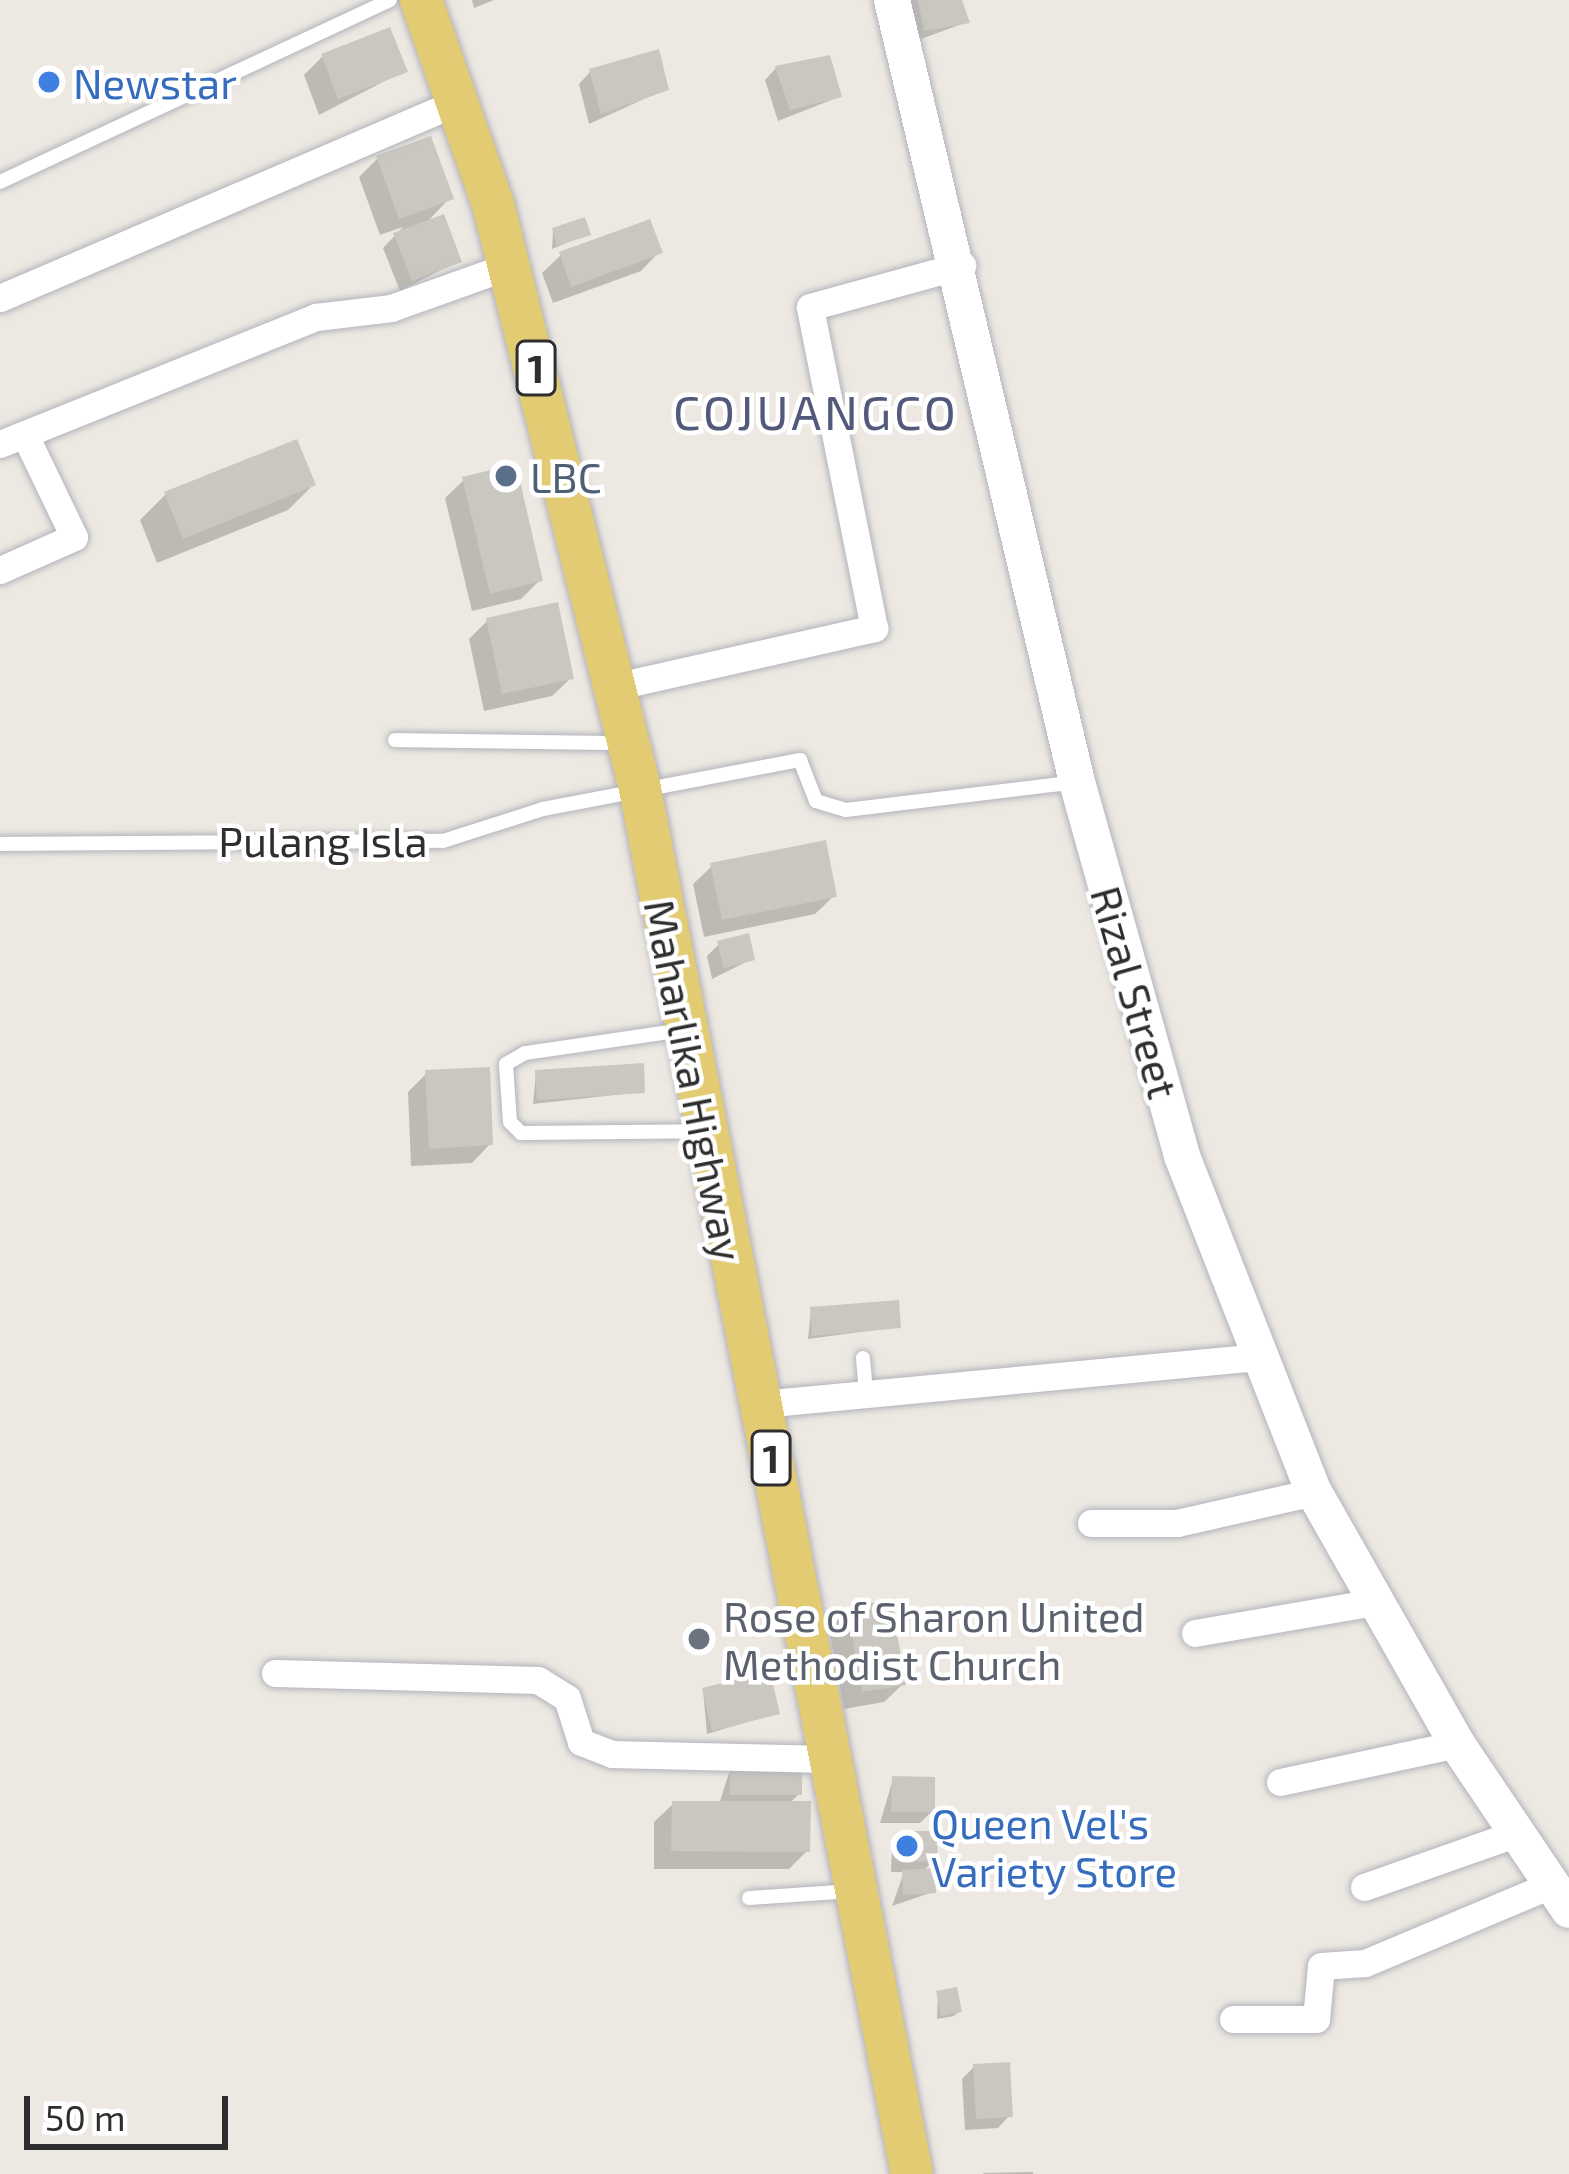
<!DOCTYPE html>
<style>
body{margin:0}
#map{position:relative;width:1569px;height:2174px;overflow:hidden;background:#ede9e2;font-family:"Exo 2",sans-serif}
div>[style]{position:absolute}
.shadow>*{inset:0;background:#0003}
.building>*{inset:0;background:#cac7c0}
.roads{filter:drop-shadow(0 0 3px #b3b4bc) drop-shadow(0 0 3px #b3b4bc)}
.lane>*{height:14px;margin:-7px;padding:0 7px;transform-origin:7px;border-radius:7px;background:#fff}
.street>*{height:27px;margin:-13.5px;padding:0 13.5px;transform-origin:13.5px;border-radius:13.5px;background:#fff}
.secondary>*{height:36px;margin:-18px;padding:0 18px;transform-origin:18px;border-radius:18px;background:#fff}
.primary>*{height:42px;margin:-21px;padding:0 21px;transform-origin:21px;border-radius:21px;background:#e2cb72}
.dots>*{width:33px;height:33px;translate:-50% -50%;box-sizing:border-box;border:6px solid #fff;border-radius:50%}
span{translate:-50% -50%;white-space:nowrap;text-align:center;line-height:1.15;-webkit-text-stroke:9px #fff;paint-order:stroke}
.shield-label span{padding:3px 9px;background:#fff;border:3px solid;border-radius:9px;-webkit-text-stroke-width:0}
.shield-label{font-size:39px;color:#2e2e2e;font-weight:700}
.shop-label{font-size:42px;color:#366cbe}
.left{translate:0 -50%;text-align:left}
.service-label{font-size:42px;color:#4e5e75}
.street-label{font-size:42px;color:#2e2e2e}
.worship-label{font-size:42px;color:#5b616d}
.quarter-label{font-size:48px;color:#52597a;letter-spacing:3px}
.scale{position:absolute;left:24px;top:2096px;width:204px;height:54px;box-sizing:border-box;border:6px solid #2e2e2e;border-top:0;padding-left:15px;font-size:36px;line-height:42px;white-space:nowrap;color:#2e2e2e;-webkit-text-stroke:9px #fff;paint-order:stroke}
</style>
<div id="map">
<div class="shadow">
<div style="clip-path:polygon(472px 0,494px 0,474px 8px)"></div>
<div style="clip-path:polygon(905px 0,959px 0,967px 22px,913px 42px)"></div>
<div style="clip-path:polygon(322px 57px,404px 71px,319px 115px,304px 75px)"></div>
<div style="clip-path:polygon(776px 68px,839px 97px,778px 121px,765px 80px)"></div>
<div style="clip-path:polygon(591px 71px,666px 89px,589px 124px,579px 84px)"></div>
<div style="clip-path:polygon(378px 158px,450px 198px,424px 225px,459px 261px,400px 291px,383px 248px,403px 227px,380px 235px,359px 177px)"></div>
<div style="clip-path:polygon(553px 231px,588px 234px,552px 249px)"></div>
<div style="clip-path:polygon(659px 252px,641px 271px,553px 303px,542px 273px,561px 255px)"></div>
<div style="clip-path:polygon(464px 480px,540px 580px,521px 599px,472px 611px,445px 498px)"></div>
<div style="clip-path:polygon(313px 485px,288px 510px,157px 563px,140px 520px,165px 495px)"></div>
<div style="clip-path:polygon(488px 620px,571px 678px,552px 696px,484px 711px,469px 639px)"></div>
<div style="clip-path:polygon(712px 866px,834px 896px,815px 914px,704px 937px,693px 884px)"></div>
<div style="clip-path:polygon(719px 944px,752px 959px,712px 979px,707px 956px)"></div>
<div style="clip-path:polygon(427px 1073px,490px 1144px,472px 1163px,411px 1166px,408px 1092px)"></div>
<div style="clip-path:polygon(536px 1073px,642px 1092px,533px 1104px)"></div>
<div style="clip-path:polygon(811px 1310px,898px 1327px,808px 1339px)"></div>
<div style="clip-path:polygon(848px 1610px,903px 1684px,884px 1702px,844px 1709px,829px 1629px)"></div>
<div style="clip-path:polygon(703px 1690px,777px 1713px,707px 1734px)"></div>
<div style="clip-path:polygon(731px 1767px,799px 1794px,789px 1804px,807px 1851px,789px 1869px,654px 1869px,654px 1822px,673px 1804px,719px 1804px)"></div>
<div style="clip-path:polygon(893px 1779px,932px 1811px,920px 1823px,880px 1823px)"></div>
<div style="clip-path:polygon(904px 1834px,934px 1860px,923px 1871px,933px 1892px,892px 1906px,904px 1872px,891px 1872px,892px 1846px)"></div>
<div style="clip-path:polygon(938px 1994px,959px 2011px,954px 2016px,937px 2019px)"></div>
<div style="clip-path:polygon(974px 2067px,1010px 2115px,998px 2128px,965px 2130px,962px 2079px)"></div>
<div style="clip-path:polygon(1033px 2172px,1033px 2174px,983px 2174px,984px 2173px)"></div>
</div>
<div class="building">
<div style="clip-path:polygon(918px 0,962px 0,970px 23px,924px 31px)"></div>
<div style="clip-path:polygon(390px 27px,408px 72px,338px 99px,321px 54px)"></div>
<div style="clip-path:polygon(659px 49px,669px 90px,601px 114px,589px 69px)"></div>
<div style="clip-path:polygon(830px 55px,842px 97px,790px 110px,775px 66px)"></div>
<div style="clip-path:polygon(431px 136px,454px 199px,399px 219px,376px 156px)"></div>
<div style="clip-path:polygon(444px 214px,462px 262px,412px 281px,393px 233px)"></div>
<div style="clip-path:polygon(585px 217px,591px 235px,557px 246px,552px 228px)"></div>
<div style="clip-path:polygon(650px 219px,663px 253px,571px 287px,559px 252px)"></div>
<div style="clip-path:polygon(297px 439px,316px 485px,183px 539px,164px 492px)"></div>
<div style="clip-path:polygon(516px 464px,543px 581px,490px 594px,462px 477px)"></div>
<div style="clip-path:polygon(558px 602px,574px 679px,502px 694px,486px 618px)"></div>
<div style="clip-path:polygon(826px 840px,837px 897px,722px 920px,710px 863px)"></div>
<div style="clip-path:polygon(749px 933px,755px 960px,724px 968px,717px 941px)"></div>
<div style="clip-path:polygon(644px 1063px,645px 1093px,537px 1100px,535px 1070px)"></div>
<div style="clip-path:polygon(490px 1067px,493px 1145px,429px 1149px,425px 1070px)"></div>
<div style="clip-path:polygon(899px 1300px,901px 1328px,812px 1336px,810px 1307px)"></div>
<div style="clip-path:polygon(891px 1599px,906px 1685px,862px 1692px,847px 1607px)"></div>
<div style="clip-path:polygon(770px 1671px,780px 1714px,712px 1731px,702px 1688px)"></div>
<div style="clip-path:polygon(730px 1764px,802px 1764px,802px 1795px,730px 1795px)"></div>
<div style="clip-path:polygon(892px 1776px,935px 1777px,935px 1812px,891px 1812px)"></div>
<div style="clip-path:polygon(672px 1801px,811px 1801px,810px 1852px,671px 1851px)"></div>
<div style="clip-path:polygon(903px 1831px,938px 1831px,937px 1862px,902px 1861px)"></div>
<div style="clip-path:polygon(935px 1868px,936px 1893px,903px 1895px,902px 1870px)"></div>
<div style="clip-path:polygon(957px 1987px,962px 2012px,941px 2016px,936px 1991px)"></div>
<div style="clip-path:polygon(1010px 2062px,1013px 2117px,976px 2119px,973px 2064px)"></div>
</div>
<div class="roads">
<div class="lane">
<div style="left:0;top:182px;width:430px;rotate:-25deg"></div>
<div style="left:395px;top:740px;width:226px;rotate:0.8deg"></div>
<div style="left:0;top:844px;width:443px;rotate:-0.4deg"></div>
<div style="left:443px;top:841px;width:105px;rotate:-17.7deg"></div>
<div style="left:543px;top:809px;width:262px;rotate:-10.8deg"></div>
<div style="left:800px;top:760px;width:44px;rotate:68.7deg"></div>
<div style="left:816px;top:801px;width:31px;rotate:17deg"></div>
<div style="left:846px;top:810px;width:233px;rotate:-6.9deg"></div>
<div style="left:683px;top:1030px;width:160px;rotate:171.7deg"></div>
<div style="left:525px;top:1053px;width:22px;rotate:150deg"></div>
<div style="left:506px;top:1064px;width:58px;rotate:86.1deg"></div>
<div style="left:510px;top:1122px;width:16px;rotate:45deg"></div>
<div style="left:521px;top:1133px;width:179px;rotate:-0.6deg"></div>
<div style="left:863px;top:1358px;width:36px;rotate:85deg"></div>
<div style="left:749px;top:1898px;width:104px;rotate:-3.9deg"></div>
</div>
<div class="street">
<div style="left:0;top:298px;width:498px;rotate:-23.2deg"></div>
<div style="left:0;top:444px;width:341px;rotate:-21.9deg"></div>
<div style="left:316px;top:317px;width:76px;rotate:-6.8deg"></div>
<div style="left:391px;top:308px;width:124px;rotate:-19.7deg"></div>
<div style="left:0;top:570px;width:81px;rotate:-24deg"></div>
<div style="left:74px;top:537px;width:113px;rotate:-115.7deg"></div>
<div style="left:613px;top:687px;width:268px;rotate:-12.7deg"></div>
<div style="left:874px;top:628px;width:327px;rotate:-101.3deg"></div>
<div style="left:810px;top:307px;width:158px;rotate:-15.4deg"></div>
<div style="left:761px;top:1404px;width:496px;rotate:-5.4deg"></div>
<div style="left:1091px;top:1523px;width:86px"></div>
<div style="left:1177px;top:1523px;width:140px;rotate:-12.8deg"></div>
<div style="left:1195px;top:1633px;width:182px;rotate:-9.8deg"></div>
<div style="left:275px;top:1673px;width:263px;rotate:1.5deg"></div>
<div style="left:538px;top:1680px;width:34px;rotate:32deg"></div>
<div style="left:567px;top:1698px;width:46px;rotate:72.3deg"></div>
<div style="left:581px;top:1742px;width:33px;rotate:21deg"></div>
<div style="left:612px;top:1754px;width:215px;rotate:1.3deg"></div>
<div style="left:1280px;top:1782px;width:181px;rotate:-12.1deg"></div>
<div style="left:1364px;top:1887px;width:162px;rotate:-19.4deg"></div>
<div style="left:1233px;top:2019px;width:83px"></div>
<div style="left:1316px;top:2019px;width:53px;rotate:-84.6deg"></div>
<div style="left:1321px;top:1966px;width:44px;rotate:-3.9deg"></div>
<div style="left:1365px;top:1963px;width:202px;rotate:-22.8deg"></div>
</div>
<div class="secondary">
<div style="left:892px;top:0;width:804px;rotate:76.69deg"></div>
<div style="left:1077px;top:782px;width:388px;rotate:74.3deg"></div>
<div style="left:1182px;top:1156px;width:361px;rotate:68.6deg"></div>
<div style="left:1314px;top:1492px;width:290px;rotate:60.4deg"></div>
<div style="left:1457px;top:1744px;width:200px;rotate:56deg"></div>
</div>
<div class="primary">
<div style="left:421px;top:0;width:216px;rotate:70.6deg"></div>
<div style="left:493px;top:204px;width:603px;rotate:75.89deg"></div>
<div style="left:640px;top:789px;width:1411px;rotate:78.89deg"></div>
</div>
</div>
<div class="dots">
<div style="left:49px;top:82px;background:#3f7fe0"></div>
<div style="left:506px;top:476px;background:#5c6f8a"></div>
<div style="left:699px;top:1639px;background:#6b7280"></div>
<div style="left:907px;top:1846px;background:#3f7fe0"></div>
</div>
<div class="shield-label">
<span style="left:536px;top:368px">1</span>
<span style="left:771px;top:1458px">1</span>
</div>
<div class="shop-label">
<span class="left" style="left:73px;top:82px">Newstar</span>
<span class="left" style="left:931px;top:1846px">Queen Vel's<br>Variety Store</span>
</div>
<div class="service-label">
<span class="left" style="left:530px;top:476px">LBC</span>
</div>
<div class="street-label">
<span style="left:323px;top:840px">Pulang Isla</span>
<span style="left:1136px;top:992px;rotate:74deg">Rizal Street</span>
<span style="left:695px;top:1080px;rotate:79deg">Maharlika Highway</span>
</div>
<div class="worship-label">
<span class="left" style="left:723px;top:1639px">Rose of Sharon United<br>Methodist Church</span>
</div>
<div class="quarter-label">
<span style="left:816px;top:412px">COJUANGCO</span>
</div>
<div class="scale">50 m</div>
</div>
